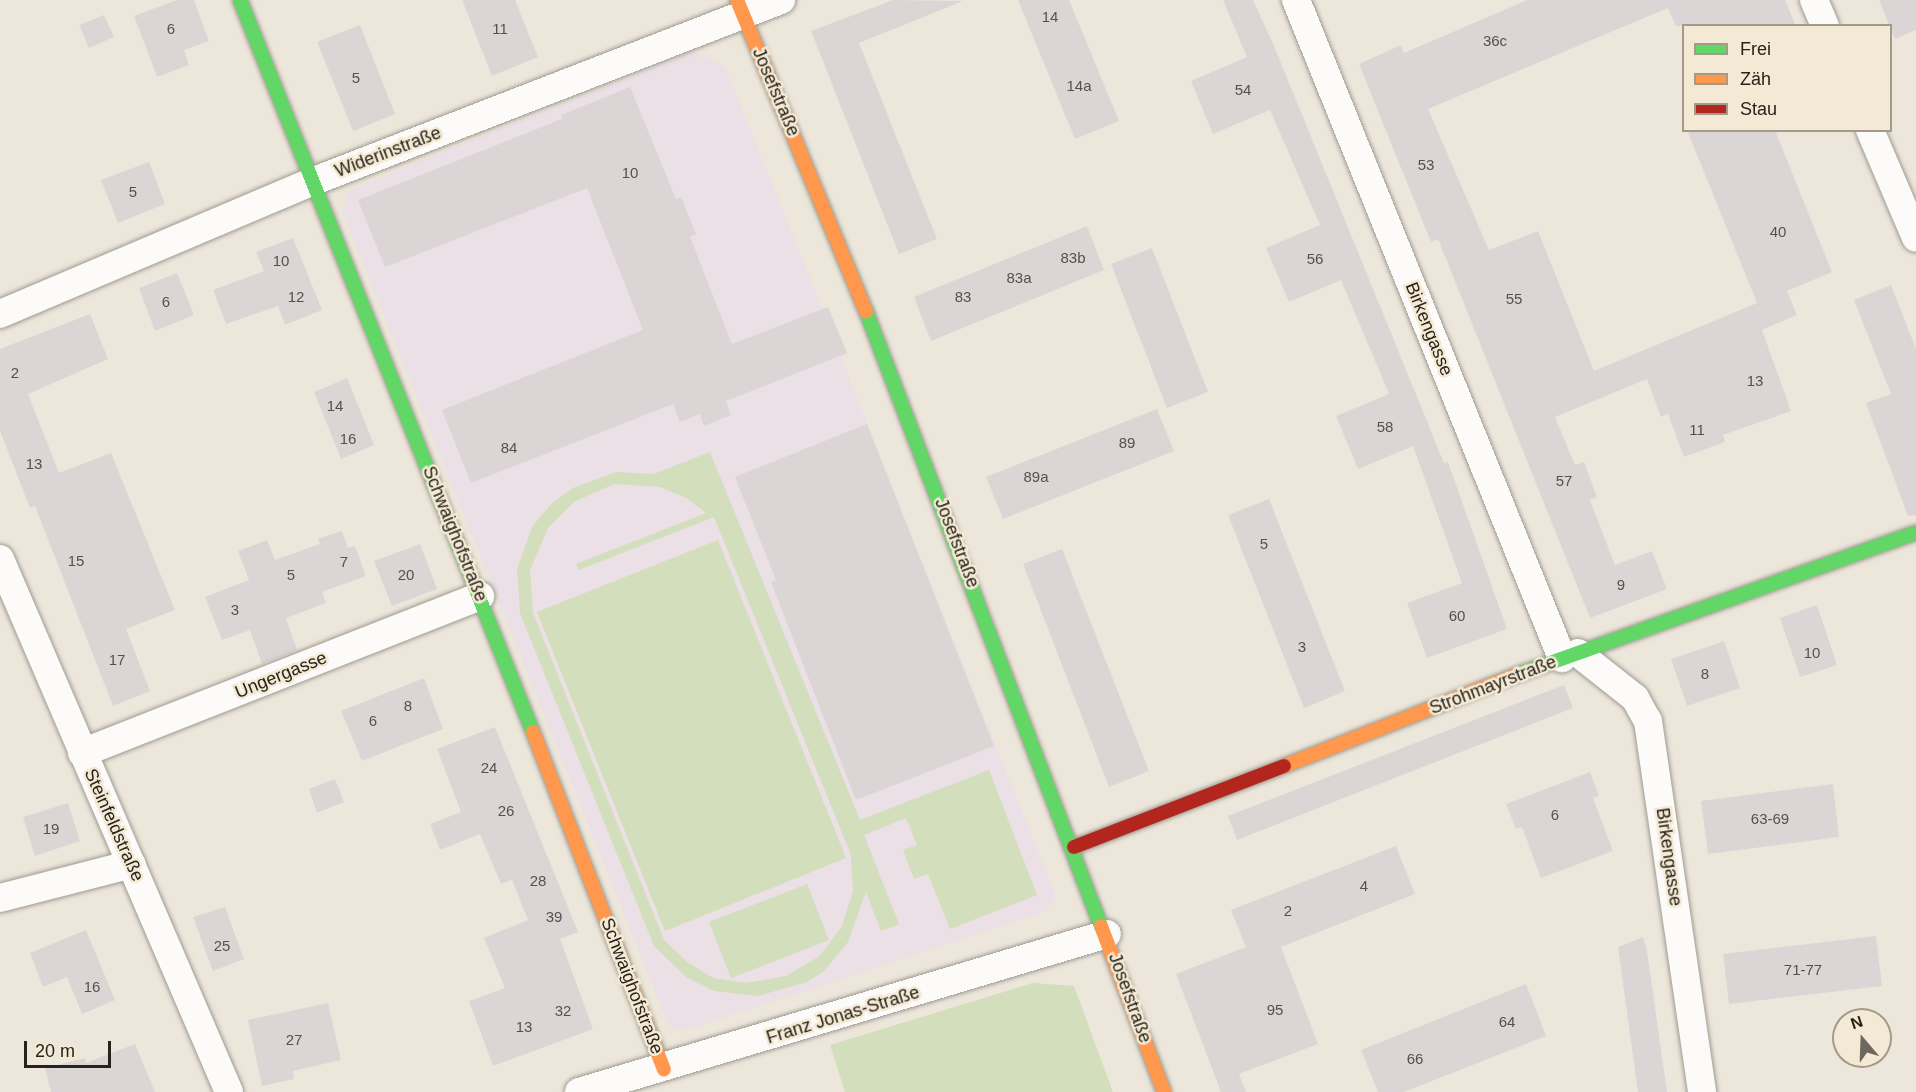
<!DOCTYPE html>
<meta charset="utf-8">
<style>
body{margin:0}
#map{position:relative;width:1916px;height:1092px;overflow:hidden;background:#ede7db;font-family:Arial,sans-serif}
div>[style]{position:absolute}
.education>*{inset:0;background:#eae0e5}
.green>*{inset:0;background:#d3debc}
.building>*{inset:0;background:#dbd6d5}
.roads{filter:drop-shadow(0 0 2px #9f9b92) drop-shadow(0 0 2px #9f9b92)}
.street>*{height:28px;margin:-14px;padding:0 14px;transform-origin:14px;border-radius:14px;background:#fcfbfa}
.fast>*{height:14px;margin:-7px;padding:0 7px;transform-origin:7px;border-radius:7px;background:#63d668}
.slow>*{height:14px;margin:-7px;padding:0 7px;transform-origin:7px;border-radius:7px;background:#ff974d}
.jam>*{height:14px;margin:-7px;padding:0 7px;transform-origin:7px;border-radius:7px;background:#b3261e}
span{translate:-50% -50%;white-space:nowrap;text-align:center;line-height:1.15;-webkit-text-stroke:5px #f4e9d4;paint-order:stroke}
.number-label{font-size:15px;color:#55514a}
.number-label span{-webkit-text-stroke-width:0}
.street-label{font-size:18px;color:#27231b}
.legend{position:absolute;left:1682px;top:24px;width:210px;height:108px;box-sizing:border-box;background:#f4e9d4;border:2px solid #a29a8a;margin:0;padding:8px 10px;list-style:none;font-size:18px;color:#27231b}
.legend li{display:flex;align-items:center;gap:12px;height:30px}
.legend b{width:30px;border:2px solid #a29a8a}
.north{position:absolute;left:1832px;top:1008px;width:60px;height:60px;box-sizing:border-box;background:#f4e9d4;border:2px solid #a29a8a;border-radius:50%;rotate:341deg;font-size:16px;font-weight:700;line-height:24px;text-align:center;color:#27231b}
.north::after{content:'';display:block;margin:auto;width:21px;height:27px;background:#6c685e;clip-path:polygon(50% 0,100% 100%,50% 72%,0 100%)}
.scale{position:absolute;left:24px;top:1041px;width:87px;height:27px;box-sizing:border-box;border:3px solid #27231b;border-top:0;padding-left:8px;font-size:18px;line-height:21px;white-space:nowrap;color:#27231b;-webkit-text-stroke:4px #f4e9d4;paint-order:stroke}
</style>
<div id="map">
<div class="education">
<div style="clip-path:polygon(693px 51px,725px 66px,822px 308px,828px 306px,847px 354px,841px 357px,1056px 897px,1047px 911px,683px 1031px,669px 1026px,342px 212px,349px 190px)"></div>
</div>
<div class="green">
<div style="clip-path:polygon(evenodd,710px 452px,860px 820px,989px 770px,1037px 895px,950px 929px,928px 874px,914px 879px,903px 850px,917px 845px,906px 818px,864px 835px,899px 924px,881px 931px,866px 892px,848px 942px,824px 971px,807px 982px,758px 996px,714px 991px,686px 977px,654px 946px,520px 613px,517px 569px,532px 527px,551px 504px,573px 488px,616px 472px,654px 474px,710px 452px,614px 484px,660px 487px,686px 498px,706px 513px,576px 564px,579px 570px,714px 517px,851px 855px,853px 891px,842px 926px,820px 956px,786px 976px,746px 983px,713px 978px,686px 961px,664px 940px,533px 613px,530px 570px,548px 528px,574px 502px,614px 484px)"></div>
<div style="clip-path:polygon(718px 540px,846px 858px,665px 931px,537px 612px)"></div>
<div style="clip-path:polygon(807px 884px,829px 940px,731px 978px,709px 922px)"></div>
<div style="clip-path:polygon(1033px 983px,1074px 986px,1113px 1092px,845px 1092px,830px 1045px)"></div>
</div>
<div class="building">
<div style="clip-path:polygon(177px 0,194px 0,209px 41px,184px 50px,189px 65px,157px 77px,134px 16px)"></div>
<div style="clip-path:polygon(462px 0,515px 0,538px 57px,492px 76px)"></div>
<div style="clip-path:polygon(893px 0,963px 1px,859px 43px,937px 239px,899px 254px,811px 31px)"></div>
<div style="clip-path:polygon(1018px 0,1069px 0,1119px 121px,1075px 139px)"></div>
<div style="clip-path:polygon(1223px 0,1253px 0,1274px 46px,1444px 463px,1448px 462px,1507px 629px,1427px 658px,1407px 603px,1462px 583px,1413px 446px,1358px 469px,1336px 416px,1389px 394px,1341px 280px,1289px 302px,1266px 248px,1320px 225px,1270px 110px,1213px 134px,1191px 81px,1247px 57px)"></div>
<div style="clip-path:polygon(1527px 0,1785px 0,1796px 26px,1676px 26px,1668px 8px,1428px 109px,1489px 250px,1538px 231px,1594px 371px,1757px 303px,1687px 130px,1775px 130px,1832px 272px,1787px 291px,1797px 315px,1762px 330px,1791px 411px,1723px 435px,1725px 442px,1684px 457px,1668px 414px,1661px 417px,1647px 379px,1555px 417px,1575px 465px,1584px 462px,1597px 497px,1590px 500px,1615px 565px,1652px 551px,1667px 589px,1590px 618px,1438px 239px,1431px 242px,1359px 64px,1401px 45px,1404px 53px)"></div>
<div style="clip-path:polygon(1879px 0,1916px 0,1916px 30px,1895px 39px)"></div>
<div style="clip-path:polygon(104px 15px,114px 37px,89px 48px,79px 25px)"></div>
<div style="clip-path:polygon(360px 25px,395px 114px,353px 131px,317px 42px)"></div>
<div style="clip-path:polygon(630px 87px,676px 199px,681px 197px,696px 234px,690px 237px,732px 344px,828px 307px,847px 353px,726px 401px,731px 415px,704px 426px,700px 414px,680px 422px,673px 404px,471px 483px,442px 410px,643px 330px,587px 188px,385px 267px,358px 200px,562px 119px,561px 115px)"></div>
<div style="clip-path:polygon(149px 162px,165px 204px,118px 223px,101px 180px)"></div>
<div style="clip-path:polygon(1087px 226px,1104px 270px,931px 341px,914px 297px)"></div>
<div style="clip-path:polygon(293px 238px,322px 310px,285px 325px,278px 306px,226px 324px,213px 290px,264px 271px,256px 252px)"></div>
<div style="clip-path:polygon(1152px 248px,1208px 392px,1167px 408px,1111px 264px)"></div>
<div style="clip-path:polygon(177px 273px,194px 315px,155px 331px,139px 288px)"></div>
<div style="clip-path:polygon(1891px 285px,1916px 349px,1916px 515px,1908px 516px,1866px 403px,1891px 394px,1854px 300px)"></div>
<div style="clip-path:polygon(90px 314px,108px 359px,28px 394px,59px 473px,111px 453px,175px 610px,126px 629px,150px 691px,113px 706px,35px 506px,30px 508px,0 431px,0 349px)"></div>
<div style="clip-path:polygon(347px 378px,374px 445px,341px 459px,314px 392px)"></div>
<div style="clip-path:polygon(1157px 409px,1174px 451px,1003px 519px,986px 477px)"></div>
<div style="clip-path:polygon(867px 424px,994px 746px,856px 800px,771px 582px,776px 580px,735px 477px)"></div>
<div style="clip-path:polygon(1269px 499px,1345px 691px,1304px 708px,1228px 515px)"></div>
<div style="clip-path:polygon(342px 531px,348px 548px,355px 546px,366px 576px,322px 592px,326px 603px,286px 618px,297px 650px,262px 664px,250px 630px,222px 640px,205px 597px,249px 580px,238px 551px,267px 540px,275px 560px,320px 544px,318px 539px)"></div>
<div style="clip-path:polygon(420px 544px,437px 589px,392px 606px,374px 561px)"></div>
<div style="clip-path:polygon(1062px 549px,1149px 771px,1109px 787px,1023px 564px)"></div>
<div style="clip-path:polygon(1817px 605px,1837px 665px,1800px 677px,1780px 618px)"></div>
<div style="clip-path:polygon(1724px 641px,1740px 688px,1687px 706px,1671px 659px)"></div>
<div style="clip-path:polygon(424px 678px,443px 729px,362px 761px,341px 711px)"></div>
<div style="clip-path:polygon(1564px 685px,1573px 708px,1237px 840px,1228px 816px)"></div>
<div style="clip-path:polygon(495px 727px,578px 932px,560px 939px,593px 1029px,493px 1066px,469px 1001px,505px 988px,484px 938px,528px 920px,512px 880px,501px 884px,480px 834px,440px 850px,430px 824px,461px 812px,437px 749px)"></div>
<div style="clip-path:polygon(1590px 772px,1599px 796px,1593px 798px,1613px 851px,1541px 878px,1522px 827px,1516px 829px,1506px 804px)"></div>
<div style="clip-path:polygon(335px 779px,344px 802px,317px 813px,309px 789px)"></div>
<div style="clip-path:polygon(1833px 784px,1839px 837px,1708px 854px,1701px 801px)"></div>
<div style="clip-path:polygon(68px 803px,80px 841px,35px 856px,23px 817px)"></div>
<div style="clip-path:polygon(1396px 846px,1415px 894px,1281px 947px,1318px 1044px,1239px 1074px,1246px 1092px,1221px 1092px,1176px 974px,1246px 947px,1231px 910px)"></div>
<div style="clip-path:polygon(225px 907px,244px 959px,213px 971px,193px 917px)"></div>
<div style="clip-path:polygon(86px 930px,115px 1000px,82px 1014px,67px 977px,43px 987px,30px 953px)"></div>
<div style="clip-path:polygon(1876px 936px,1882px 986px,1729px 1004px,1723px 954px)"></div>
<div style="clip-path:polygon(1643px 937px,1647px 951px,1667px 1092px,1638px 1092px,1618px 947px)"></div>
<div style="clip-path:polygon(1526px 984px,1546px 1036px,1404px 1092px,1378px 1092px,1361px 1050px)"></div>
<div style="clip-path:polygon(328px 1003px,341px 1060px,293px 1071px,294px 1079px,262px 1086px,248px 1020px)"></div>
<div style="clip-path:polygon(135px 1044px,155px 1092px,51px 1092px,45px 1068px,85px 1058px,86px 1063px)"></div>
</div>
<div class="roads">
<div class="street">
<div style="left:1296px;top:0;width:710px;rotate:67.99deg"></div>
<div style="left:1814px;top:0;width:28px;rotate:67deg"></div>
<div style="left:1870px;top:130px;width:117px;rotate:66.9deg"></div>
<div style="left:0;top:314px;width:341px;rotate:-23deg"></div>
<div style="left:314px;top:181px;width:501px;rotate:-21.19deg"></div>
<div style="left:0;top:559px;width:580px;rotate:66.75deg"></div>
<div style="left:1578px;top:653px;width:73px;rotate:38.3deg"></div>
<div style="left:1635px;top:698px;width:26px;rotate:61deg"></div>
<div style="left:1648px;top:721px;width:375px;rotate:81.7deg"></div>
<div style="left:82px;top:753px;width:428px;rotate:-21.5deg"></div>
<div style="left:0;top:898px;width:136px;rotate:-14.4deg"></div>
<div style="left:579px;top:1092px;width:551px;rotate:-16.66deg"></div>
</div>
<div class="fast">
<div style="left:240px;top:0;width:788px;rotate:68.19deg"></div>
<div style="left:866px;top:311px;width:658px;rotate:69.09deg"></div>
<div style="left:1519px;top:674px;width:421px;rotate:-19.6deg"></div>
</div>
<div class="slow">
<div style="left:737px;top:0;width:337px;rotate:67.5deg"></div>
<div style="left:533px;top:732px;width:362px;rotate:68.8deg"></div>
<div style="left:1284px;top:766px;width:252px;rotate:-21.4deg"></div>
<div style="left:1101px;top:926px;width:178px;rotate:69.2deg"></div>
</div>
<div class="jam">
<div style="left:1074px;top:847px;width:225px;rotate:-21.1deg"></div>
</div>
</div>
<div class="number-label">
<span style="left:1050px;top:17px">14</span>
<span style="left:171px;top:29px">6</span>
<span style="left:500px;top:29px">11</span>
<span style="left:1495px;top:41px">36c</span>
<span style="left:356px;top:78px">5</span>
<span style="left:1079px;top:86px">14a</span>
<span style="left:1243px;top:90px">54</span>
<span style="left:1426px;top:165px">53</span>
<span style="left:630px;top:173px">10</span>
<span style="left:133px;top:192px">5</span>
<span style="left:1778px;top:232px">40</span>
<span style="left:1073px;top:258px">83b</span>
<span style="left:1315px;top:259px">56</span>
<span style="left:281px;top:261px">10</span>
<span style="left:1019px;top:278px">83a</span>
<span style="left:296px;top:297px">12</span>
<span style="left:963px;top:297px">83</span>
<span style="left:1514px;top:299px">55</span>
<span style="left:166px;top:302px">6</span>
<span style="left:15px;top:373px">2</span>
<span style="left:1755px;top:381px">13</span>
<span style="left:335px;top:406px">14</span>
<span style="left:1385px;top:427px">58</span>
<span style="left:1697px;top:430px">11</span>
<span style="left:348px;top:439px">16</span>
<span style="left:1127px;top:443px">89</span>
<span style="left:509px;top:448px">84</span>
<span style="left:34px;top:464px">13</span>
<span style="left:1036px;top:477px">89a</span>
<span style="left:1564px;top:481px">57</span>
<span style="left:1264px;top:544px">5</span>
<span style="left:76px;top:561px">15</span>
<span style="left:344px;top:562px">7</span>
<span style="left:291px;top:575px">5</span>
<span style="left:406px;top:575px">20</span>
<span style="left:1621px;top:585px">9</span>
<span style="left:235px;top:610px">3</span>
<span style="left:1457px;top:616px">60</span>
<span style="left:1302px;top:647px">3</span>
<span style="left:1812px;top:653px">10</span>
<span style="left:117px;top:660px">17</span>
<span style="left:1705px;top:674px">8</span>
<span style="left:408px;top:706px">8</span>
<span style="left:373px;top:721px">6</span>
<span style="left:489px;top:768px">24</span>
<span style="left:506px;top:811px">26</span>
<span style="left:1555px;top:815px">6</span>
<span style="left:1770px;top:819px">63-69</span>
<span style="left:51px;top:829px">19</span>
<span style="left:538px;top:881px">28</span>
<span style="left:1364px;top:886px">4</span>
<span style="left:1288px;top:911px">2</span>
<span style="left:554px;top:917px">39</span>
<span style="left:222px;top:946px">25</span>
<span style="left:1803px;top:970px">71-77</span>
<span style="left:92px;top:987px">16</span>
<span style="left:1275px;top:1010px">95</span>
<span style="left:563px;top:1011px">32</span>
<span style="left:1507px;top:1022px">64</span>
<span style="left:524px;top:1027px">13</span>
<span style="left:294px;top:1040px">27</span>
<span style="left:1415px;top:1059px">66</span>
</div>
<div class="street-label">
<span style="left:776px;top:92px;rotate:67deg">Josefstraße</span>
<span style="left:388px;top:152px;rotate:-21deg">Widerinstraße</span>
<span style="left:1429px;top:329px;rotate:68deg">Birkengasse</span>
<span style="left:455px;top:534px;rotate:68deg">Schwaighofstraße</span>
<span style="left:957px;top:543px;rotate:69deg">Josefstraße</span>
<span style="left:281px;top:675px;rotate:-22deg">Ungergasse</span>
<span style="left:1493px;top:685px;rotate:-21deg">Strohmayrstraße</span>
<span style="left:114px;top:825px;rotate:66deg">Steinfeldstraße</span>
<span style="left:1669px;top:857px;rotate:82deg">Birkengasse</span>
<span style="left:632px;top:986px;rotate:69deg">Schwaighofstraße</span>
<span style="left:1130px;top:998px;rotate:70deg">Josefstraße</span>
<span style="left:843px;top:1015px;rotate:-17deg">Franz Jonas-Straße</span>
</div>
<ul class="legend">
<li><b style="height:8px;background:#63d668"></b>Frei</li>
<li><b style="height:8px;background:#ff974d"></b>Zäh</li>
<li><b style="height:8px;background:#b3261e"></b>Stau</li>
</ul>
<div class="north">N</div>
<div class="scale">20 m</div>
</div>
